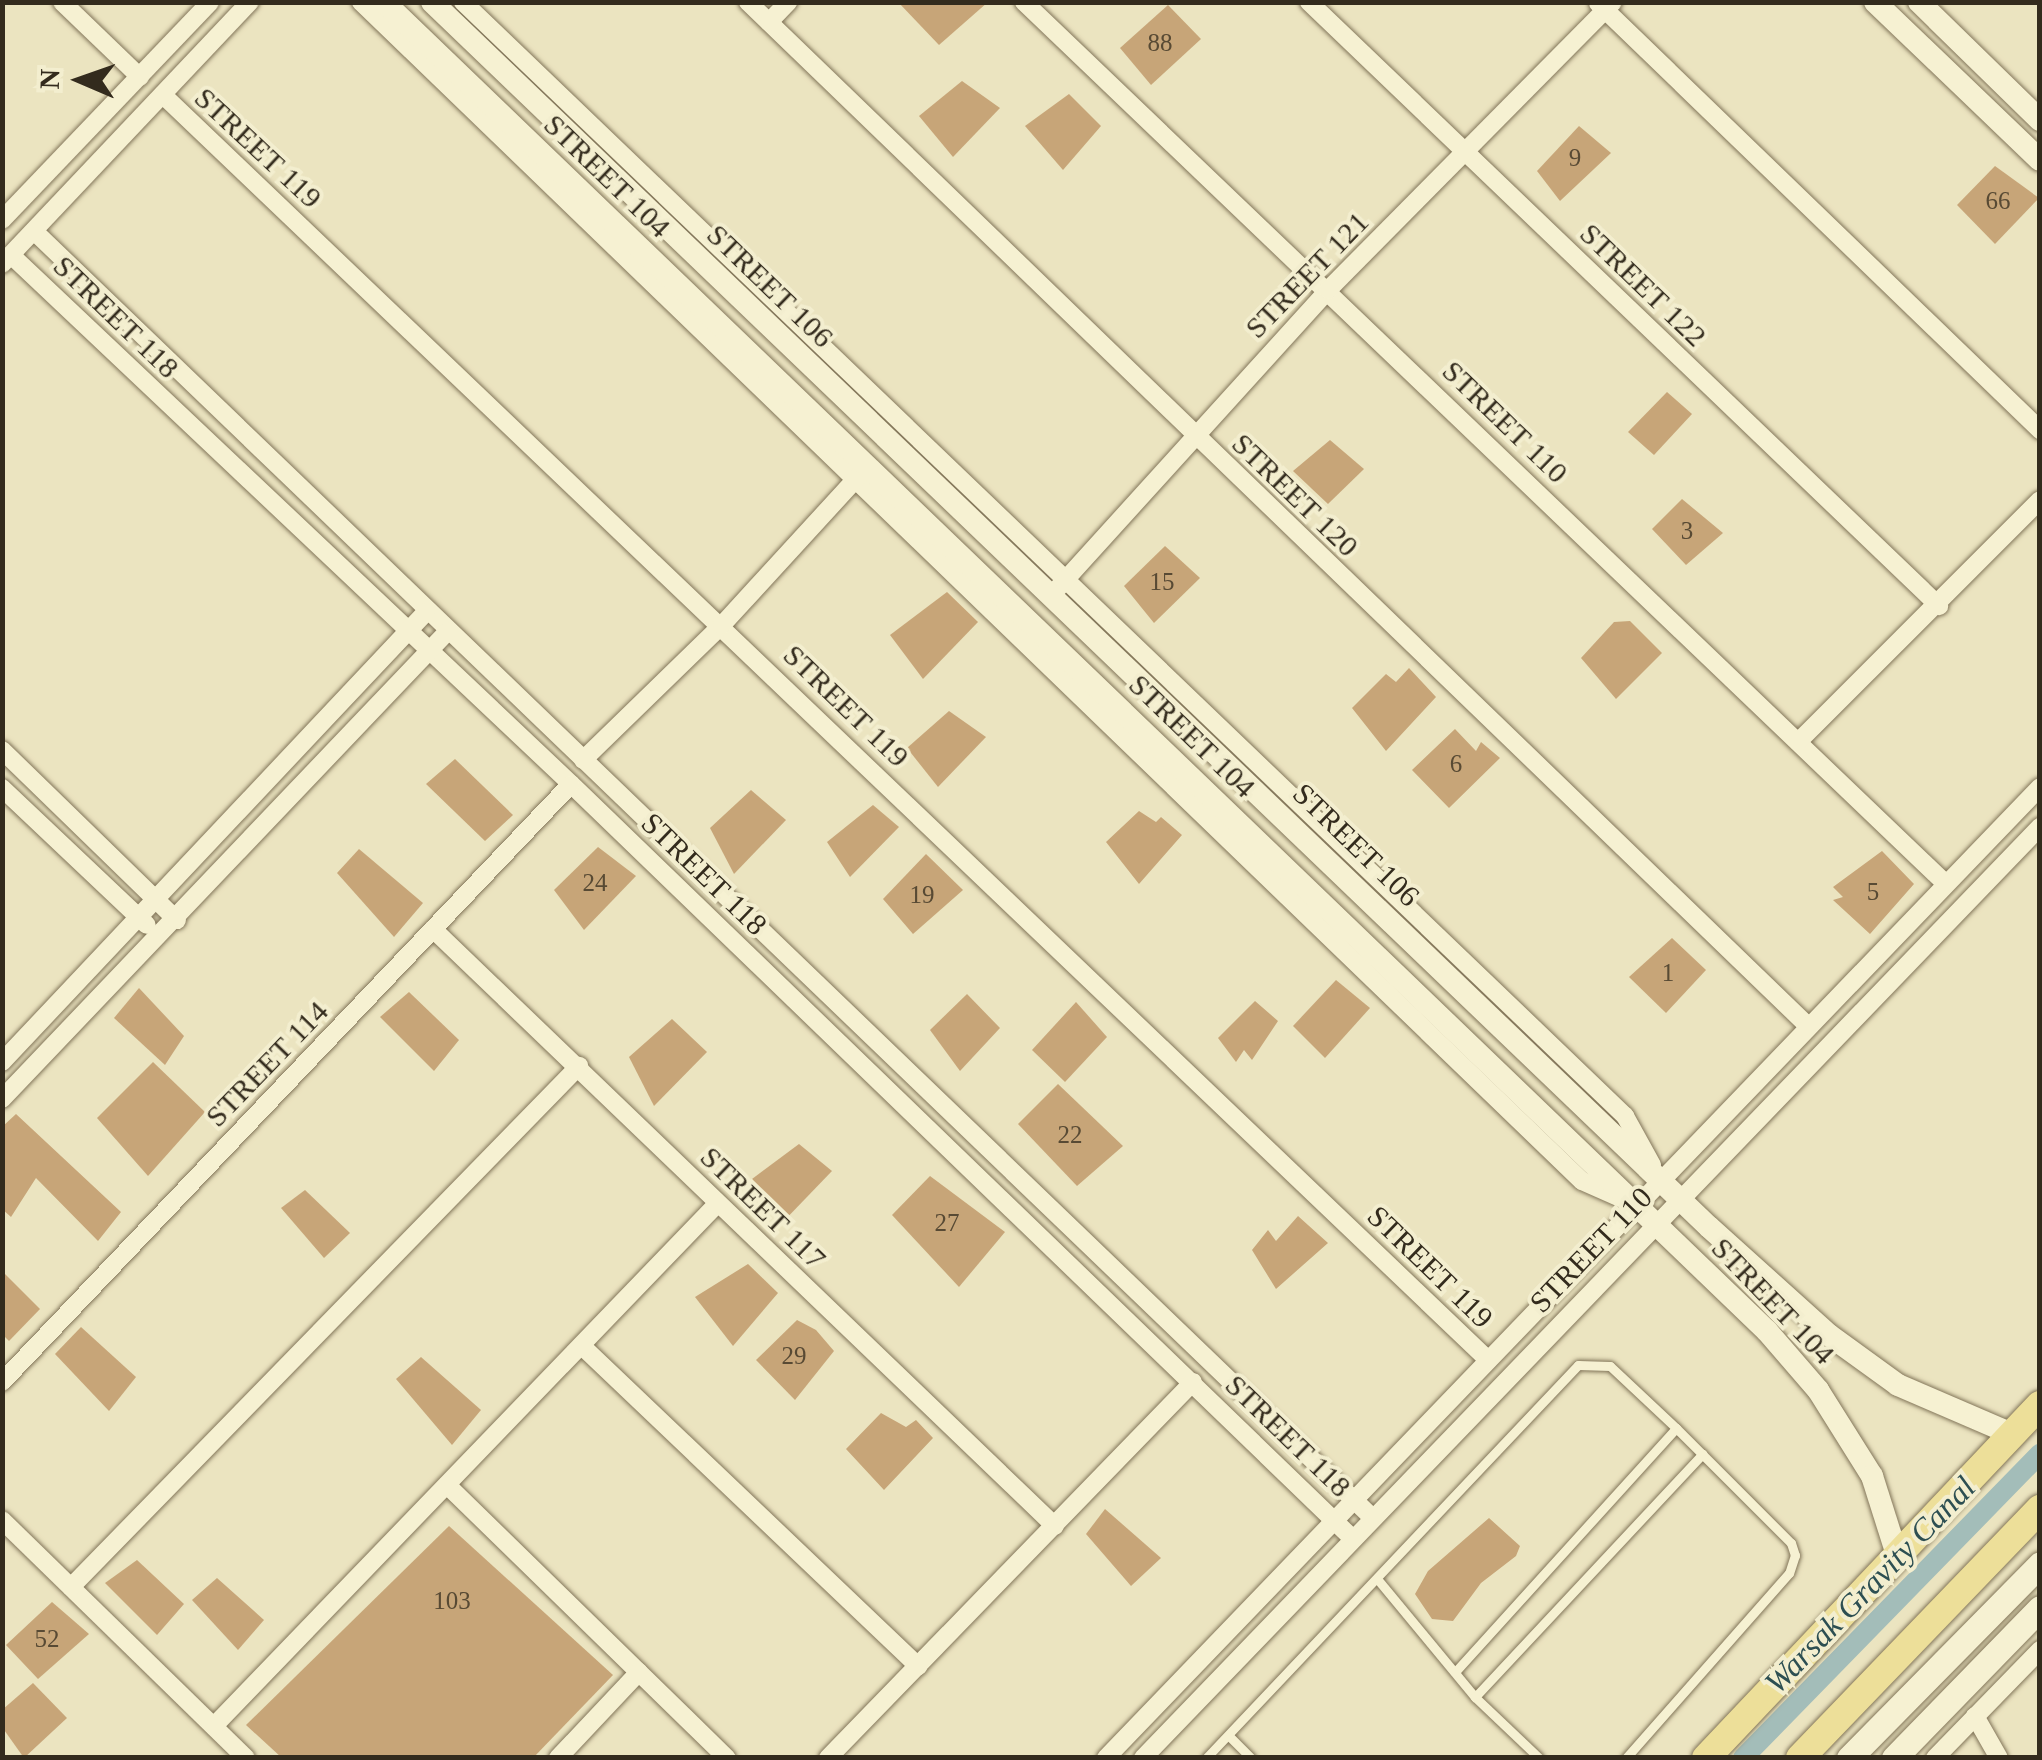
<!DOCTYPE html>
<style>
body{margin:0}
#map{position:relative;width:2042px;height:1760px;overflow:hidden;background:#ebe4c0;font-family:"Times New Roman",serif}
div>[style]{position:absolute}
.canal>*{height:20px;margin:-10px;padding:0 10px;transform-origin:10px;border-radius:10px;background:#a3bdb9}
.building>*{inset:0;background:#c7a578}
.roads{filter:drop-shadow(0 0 2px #827559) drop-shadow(0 0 2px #827559)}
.service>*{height:9px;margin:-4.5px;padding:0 4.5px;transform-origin:4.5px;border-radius:4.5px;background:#f6f1d2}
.minor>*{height:18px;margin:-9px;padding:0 9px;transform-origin:9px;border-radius:9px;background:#f6f1d2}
.tertiary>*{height:22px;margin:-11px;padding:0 11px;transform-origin:11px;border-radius:11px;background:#f6f1d2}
.secondary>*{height:25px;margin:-12.5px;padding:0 12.5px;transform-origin:12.5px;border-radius:12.5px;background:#f6f1d2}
.primary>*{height:28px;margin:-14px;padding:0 14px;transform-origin:14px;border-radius:14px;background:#eddf99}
span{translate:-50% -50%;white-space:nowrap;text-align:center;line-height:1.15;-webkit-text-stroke:8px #f3eecf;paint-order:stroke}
.number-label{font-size:25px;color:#584a34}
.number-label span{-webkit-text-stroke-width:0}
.street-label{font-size:30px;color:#332b1d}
.water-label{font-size:32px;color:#2d4f52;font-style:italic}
.frame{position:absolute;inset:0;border:5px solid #332b1d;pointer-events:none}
.north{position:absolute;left:30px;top:30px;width:100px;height:100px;-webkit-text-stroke:8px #f3eecf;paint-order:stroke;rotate:272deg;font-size:28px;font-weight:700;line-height:40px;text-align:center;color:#332b1d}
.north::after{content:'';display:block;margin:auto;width:35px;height:45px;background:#332b1d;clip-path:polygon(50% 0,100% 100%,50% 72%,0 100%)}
</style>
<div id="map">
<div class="canal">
<div style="left:1743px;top:1758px;width:425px;rotate:-45.7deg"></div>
</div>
<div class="building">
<div style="clip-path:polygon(898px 2px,988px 2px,939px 45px)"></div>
<div style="clip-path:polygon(1168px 5px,1201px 39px,1151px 85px,1120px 48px)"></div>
<div style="clip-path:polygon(962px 81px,1000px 108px,953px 157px,919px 116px)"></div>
<div style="clip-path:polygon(1069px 94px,1101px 126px,1063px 170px,1025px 126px)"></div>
<div style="clip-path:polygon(1579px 126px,1611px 153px,1560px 201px,1537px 171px)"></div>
<div style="clip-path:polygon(1995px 166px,2039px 198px,1995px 244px,1957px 205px)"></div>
<div style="clip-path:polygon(1667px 392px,1692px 414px,1654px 455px,1628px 432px)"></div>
<div style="clip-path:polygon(1330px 440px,1364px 469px,1328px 504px,1293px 471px)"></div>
<div style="clip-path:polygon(1682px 499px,1723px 533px,1686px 565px,1652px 529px)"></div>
<div style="clip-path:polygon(1165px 546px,1200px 578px,1154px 623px,1124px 586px)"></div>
<div style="clip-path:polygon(947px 592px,978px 622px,923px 679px,890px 635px)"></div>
<div style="clip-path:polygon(1630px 621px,1662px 653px,1616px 699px,1581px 658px,1614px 622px)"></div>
<div style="clip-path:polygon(1409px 668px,1436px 697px,1386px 751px,1352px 708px,1386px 674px,1396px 682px)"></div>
<div style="clip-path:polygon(949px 711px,986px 737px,938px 787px,907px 748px)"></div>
<div style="clip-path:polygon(1455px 729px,1476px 751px,1481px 742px,1500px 758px,1449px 808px,1412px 770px)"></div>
<div style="clip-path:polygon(455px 759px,513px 815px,485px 841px,426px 784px)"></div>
<div style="clip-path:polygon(751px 790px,786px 820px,734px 874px,710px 828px)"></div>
<div style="clip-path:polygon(873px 805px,899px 827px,850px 877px,827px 842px)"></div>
<div style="clip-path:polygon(1139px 811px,1156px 822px,1161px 817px,1182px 835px,1139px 884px,1106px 842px)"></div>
<div style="clip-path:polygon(598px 847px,636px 876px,584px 930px,554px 890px)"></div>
<div style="clip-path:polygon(359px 849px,423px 903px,394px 937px,337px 873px)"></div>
<div style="clip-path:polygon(1882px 851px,1914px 884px,1870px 934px,1833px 900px,1843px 897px,1833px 887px)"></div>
<div style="clip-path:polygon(926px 854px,963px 890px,913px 934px,883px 899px)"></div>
<div style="clip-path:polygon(1672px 938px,1706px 970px,1666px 1013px,1629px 977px)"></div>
<div style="clip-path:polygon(1336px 980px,1370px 1008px,1325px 1058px,1293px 1026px)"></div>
<div style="clip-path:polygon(139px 988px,184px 1036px,165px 1065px,114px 1018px)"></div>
<div style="clip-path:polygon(409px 992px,459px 1040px,434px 1071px,380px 1017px)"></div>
<div style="clip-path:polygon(967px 994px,1000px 1028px,960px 1071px,930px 1030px)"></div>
<div style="clip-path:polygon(1255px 1001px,1278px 1021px,1252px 1060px,1244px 1050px,1236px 1062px,1218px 1038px)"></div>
<div style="clip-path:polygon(1076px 1002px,1107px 1037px,1065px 1082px,1032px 1050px)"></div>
<div style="clip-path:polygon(672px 1019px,707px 1052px,654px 1106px,629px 1057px)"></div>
<div style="clip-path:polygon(153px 1062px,205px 1112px,148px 1176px,97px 1118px)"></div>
<div style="clip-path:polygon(1058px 1084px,1123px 1146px,1077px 1186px,1018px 1124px)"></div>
<div style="clip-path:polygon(16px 1114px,121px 1212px,98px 1241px,36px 1178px,11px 1217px,2px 1209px,2px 1127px)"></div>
<div style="clip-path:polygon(799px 1144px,832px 1171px,780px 1225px,752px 1179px)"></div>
<div style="clip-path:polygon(930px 1176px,1005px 1232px,959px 1287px,892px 1215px)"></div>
<div style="clip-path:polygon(305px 1190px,350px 1233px,324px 1258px,281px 1208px)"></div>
<div style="clip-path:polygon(1298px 1216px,1328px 1243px,1276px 1289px,1252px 1250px,1268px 1230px,1276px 1241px)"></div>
<div style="clip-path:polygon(748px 1264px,778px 1293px,733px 1346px,695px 1297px)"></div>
<div style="clip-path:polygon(2px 1271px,40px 1309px,9px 1341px,2px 1334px)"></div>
<div style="clip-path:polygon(797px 1320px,816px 1330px,834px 1351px,795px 1400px,756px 1360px)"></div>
<div style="clip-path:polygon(81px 1327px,136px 1377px,109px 1411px,55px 1354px)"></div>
<div style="clip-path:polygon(421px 1357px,481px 1410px,452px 1445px,396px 1379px)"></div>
<div style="clip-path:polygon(881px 1413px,906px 1427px,916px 1420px,933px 1438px,884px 1490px,846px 1449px)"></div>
<div style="clip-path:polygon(1105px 1509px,1161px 1558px,1131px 1586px,1086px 1534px)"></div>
<div style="clip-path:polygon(1489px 1518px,1520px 1546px,1516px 1556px,1481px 1583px,1453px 1621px,1432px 1619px,1415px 1594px,1428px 1571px)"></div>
<div style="clip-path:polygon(449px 1526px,613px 1675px,533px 1758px,282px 1758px,246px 1725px)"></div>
<div style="clip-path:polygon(137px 1560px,184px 1604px,157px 1635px,105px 1583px)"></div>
<div style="clip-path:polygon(217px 1578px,264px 1620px,238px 1650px,192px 1600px)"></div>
<div style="clip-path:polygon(52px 1602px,89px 1634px,38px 1679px,6px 1645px)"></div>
<div style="clip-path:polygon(33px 1683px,67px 1718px,24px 1758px,2px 1727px,2px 1710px)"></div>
</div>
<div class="roads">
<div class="service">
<div style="left:1379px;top:1581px;width:151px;rotate:50.4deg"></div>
<div style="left:1475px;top:1697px;width:88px;rotate:43.6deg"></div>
<div style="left:1455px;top:1672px;width:329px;rotate:-47.8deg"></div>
<div style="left:1676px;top:1428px;width:37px;rotate:45deg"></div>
<div style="left:1475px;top:1697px;width:333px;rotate:-46.9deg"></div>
<div style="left:1702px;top:1454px;width:126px;rotate:45deg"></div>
<div style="left:1791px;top:1543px;width:13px;rotate:72deg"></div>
<div style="left:1795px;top:1555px;width:19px;rotate:108deg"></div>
<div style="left:1789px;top:1573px;width:247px;rotate:131.4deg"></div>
<div style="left:1229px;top:1736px;width:31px;rotate:45deg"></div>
<div style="left:1206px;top:1758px;width:541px;rotate:-46.57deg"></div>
<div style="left:1578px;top:1365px;width:32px;rotate:2deg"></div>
<div style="left:1610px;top:1366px;width:91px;rotate:43.2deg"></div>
</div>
<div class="minor">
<div style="left:62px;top:2px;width:108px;rotate:43.9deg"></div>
<div style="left:361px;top:2px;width:1697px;rotate:44deg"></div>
<div style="left:1582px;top:1181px;width:47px;rotate:23.8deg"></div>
<div style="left:463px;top:2px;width:1610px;rotate:43.79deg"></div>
<div style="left:1625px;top:1116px;width:56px;rotate:61.1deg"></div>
<div style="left:748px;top:2px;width:1471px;rotate:44.01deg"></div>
<div style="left:1024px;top:2px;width:1275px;rotate:43.73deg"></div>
<div style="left:1309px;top:2px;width:873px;rotate:43.79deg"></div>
<div style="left:1598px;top:3px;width:615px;rotate:44.01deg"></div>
<div style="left:769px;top:22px;width:28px;rotate:-46deg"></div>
<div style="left:163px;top:95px;width:1832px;rotate:43.67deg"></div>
<div style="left:2px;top:220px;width:301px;rotate:-46.3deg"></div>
<div style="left:34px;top:231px;width:1857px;rotate:43.87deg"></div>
<div style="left:11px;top:255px;width:770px;rotate:43.37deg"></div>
<div style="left:571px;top:784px;width:1087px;rotate:43.99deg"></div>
<div style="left:2px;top:264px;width:361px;rotate:-46.6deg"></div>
<div style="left:1058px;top:588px;width:402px;rotate:-47.8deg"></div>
<div style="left:1328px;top:290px;width:405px;rotate:-45.3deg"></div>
<div style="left:1798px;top:742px;width:342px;rotate:-45deg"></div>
<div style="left:2px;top:750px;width:244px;rotate:44.2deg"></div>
<div style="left:583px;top:760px;width:194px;rotate:-44.2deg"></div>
<div style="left:722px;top:625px;width:207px;rotate:-47.5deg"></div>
<div style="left:2px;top:788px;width:199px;rotate:43.4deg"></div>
<div style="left:433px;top:929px;width:862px;rotate:43.83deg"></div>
<div style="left:2px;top:1062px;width:618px;rotate:-46.7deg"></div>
<div style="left:2px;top:1099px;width:646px;rotate:-46.38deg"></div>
<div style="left:583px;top:1347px;width:463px;rotate:43.6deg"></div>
<div style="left:2px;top:1382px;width:825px;rotate:-46.42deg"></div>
<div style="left:447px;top:1485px;width:391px;rotate:44.3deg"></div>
<div style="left:2px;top:1520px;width:341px;rotate:44.3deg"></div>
<div style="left:71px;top:1587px;width:728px;rotate:-45.72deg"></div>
<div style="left:1975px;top:1716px;width:48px;rotate:60.3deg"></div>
<div style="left:214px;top:1726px;width:726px;rotate:-46.06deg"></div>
<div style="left:558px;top:1758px;width:118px;rotate:-46.7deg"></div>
<div style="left:828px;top:1758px;width:524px;rotate:-45.85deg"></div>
<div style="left:1106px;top:1758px;width:1347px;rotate:-46.11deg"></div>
<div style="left:1143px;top:1758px;width:1293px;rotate:-46.07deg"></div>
<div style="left:1935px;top:1758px;width:151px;rotate:-45.8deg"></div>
</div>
<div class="tertiary">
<div style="left:384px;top:2px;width:1918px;rotate:43.86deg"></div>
<div style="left:1767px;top:1331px;width:78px;rotate:49.2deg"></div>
<div style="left:1818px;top:1390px;width:102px;rotate:57.9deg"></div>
<div style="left:1872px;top:1476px;width:83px;rotate:72.4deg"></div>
<div style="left:432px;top:2px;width:1770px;rotate:43.81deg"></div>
<div style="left:1709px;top:1227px;width:161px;rotate:42deg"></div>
<div style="left:1829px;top:1335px;width:85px;rotate:35.9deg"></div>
<div style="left:1898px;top:1385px;width:124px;rotate:23.3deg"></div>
<div style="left:1875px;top:2px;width:228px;rotate:43.8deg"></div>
<div style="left:1919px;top:2px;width:169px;rotate:44.3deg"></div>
</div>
<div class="secondary">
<div style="left:1849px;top:1758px;width:272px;rotate:-45.4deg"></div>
<div style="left:1894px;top:1758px;width:209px;rotate:-45.8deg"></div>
</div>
<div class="primary">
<div style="left:1706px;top:1758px;width:486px;rotate:-46.6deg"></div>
<div style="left:1800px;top:1758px;width:346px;rotate:-46.1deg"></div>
</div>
</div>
<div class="number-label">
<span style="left:1160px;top:43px">88</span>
<span style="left:1575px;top:158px">9</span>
<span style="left:1998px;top:201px">66</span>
<span style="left:1687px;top:531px">3</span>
<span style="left:1162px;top:582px">15</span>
<span style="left:1456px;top:764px">6</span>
<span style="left:595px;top:883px">24</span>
<span style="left:1873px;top:892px">5</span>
<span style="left:922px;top:895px">19</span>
<span style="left:1668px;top:973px">1</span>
<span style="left:1070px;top:1135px">22</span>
<span style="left:947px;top:1223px">27</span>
<span style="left:794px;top:1356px">29</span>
<span style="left:452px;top:1601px">103</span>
<span style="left:47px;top:1639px">52</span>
</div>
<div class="street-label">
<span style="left:258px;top:148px;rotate:43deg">STREET 119</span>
<span style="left:607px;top:176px;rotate:44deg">STREET 104</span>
<span style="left:1307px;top:275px;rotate:-46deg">STREET 121</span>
<span style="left:1643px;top:285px;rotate:44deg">STREET 122</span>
<span style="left:770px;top:286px;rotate:44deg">STREET 106</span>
<span style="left:116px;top:317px;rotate:44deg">STREET 118</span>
<span style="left:1505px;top:422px;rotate:44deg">STREET 110</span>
<span style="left:1295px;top:495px;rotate:44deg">STREET 120</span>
<span style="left:846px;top:706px;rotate:44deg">STREET 119</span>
<span style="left:1192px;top:736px;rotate:44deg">STREET 104</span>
<span style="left:1356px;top:845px;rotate:44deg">STREET 106</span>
<span style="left:704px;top:874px;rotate:44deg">STREET 118</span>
<span style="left:267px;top:1064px;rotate:-46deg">STREET 114</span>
<span style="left:763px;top:1208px;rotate:44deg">STREET 117</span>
<span style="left:1591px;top:1250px;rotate:-46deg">STREET 110</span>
<span style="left:1430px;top:1267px;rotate:44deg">STREET 119</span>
<span style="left:1773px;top:1301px;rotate:46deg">STREET 104</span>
<span style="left:1288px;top:1436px;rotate:44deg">STREET 118</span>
</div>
<div class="water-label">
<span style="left:1870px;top:1585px;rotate:-46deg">Warsak Gravity Canal</span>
</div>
<div class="frame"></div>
<div class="north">N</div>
</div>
